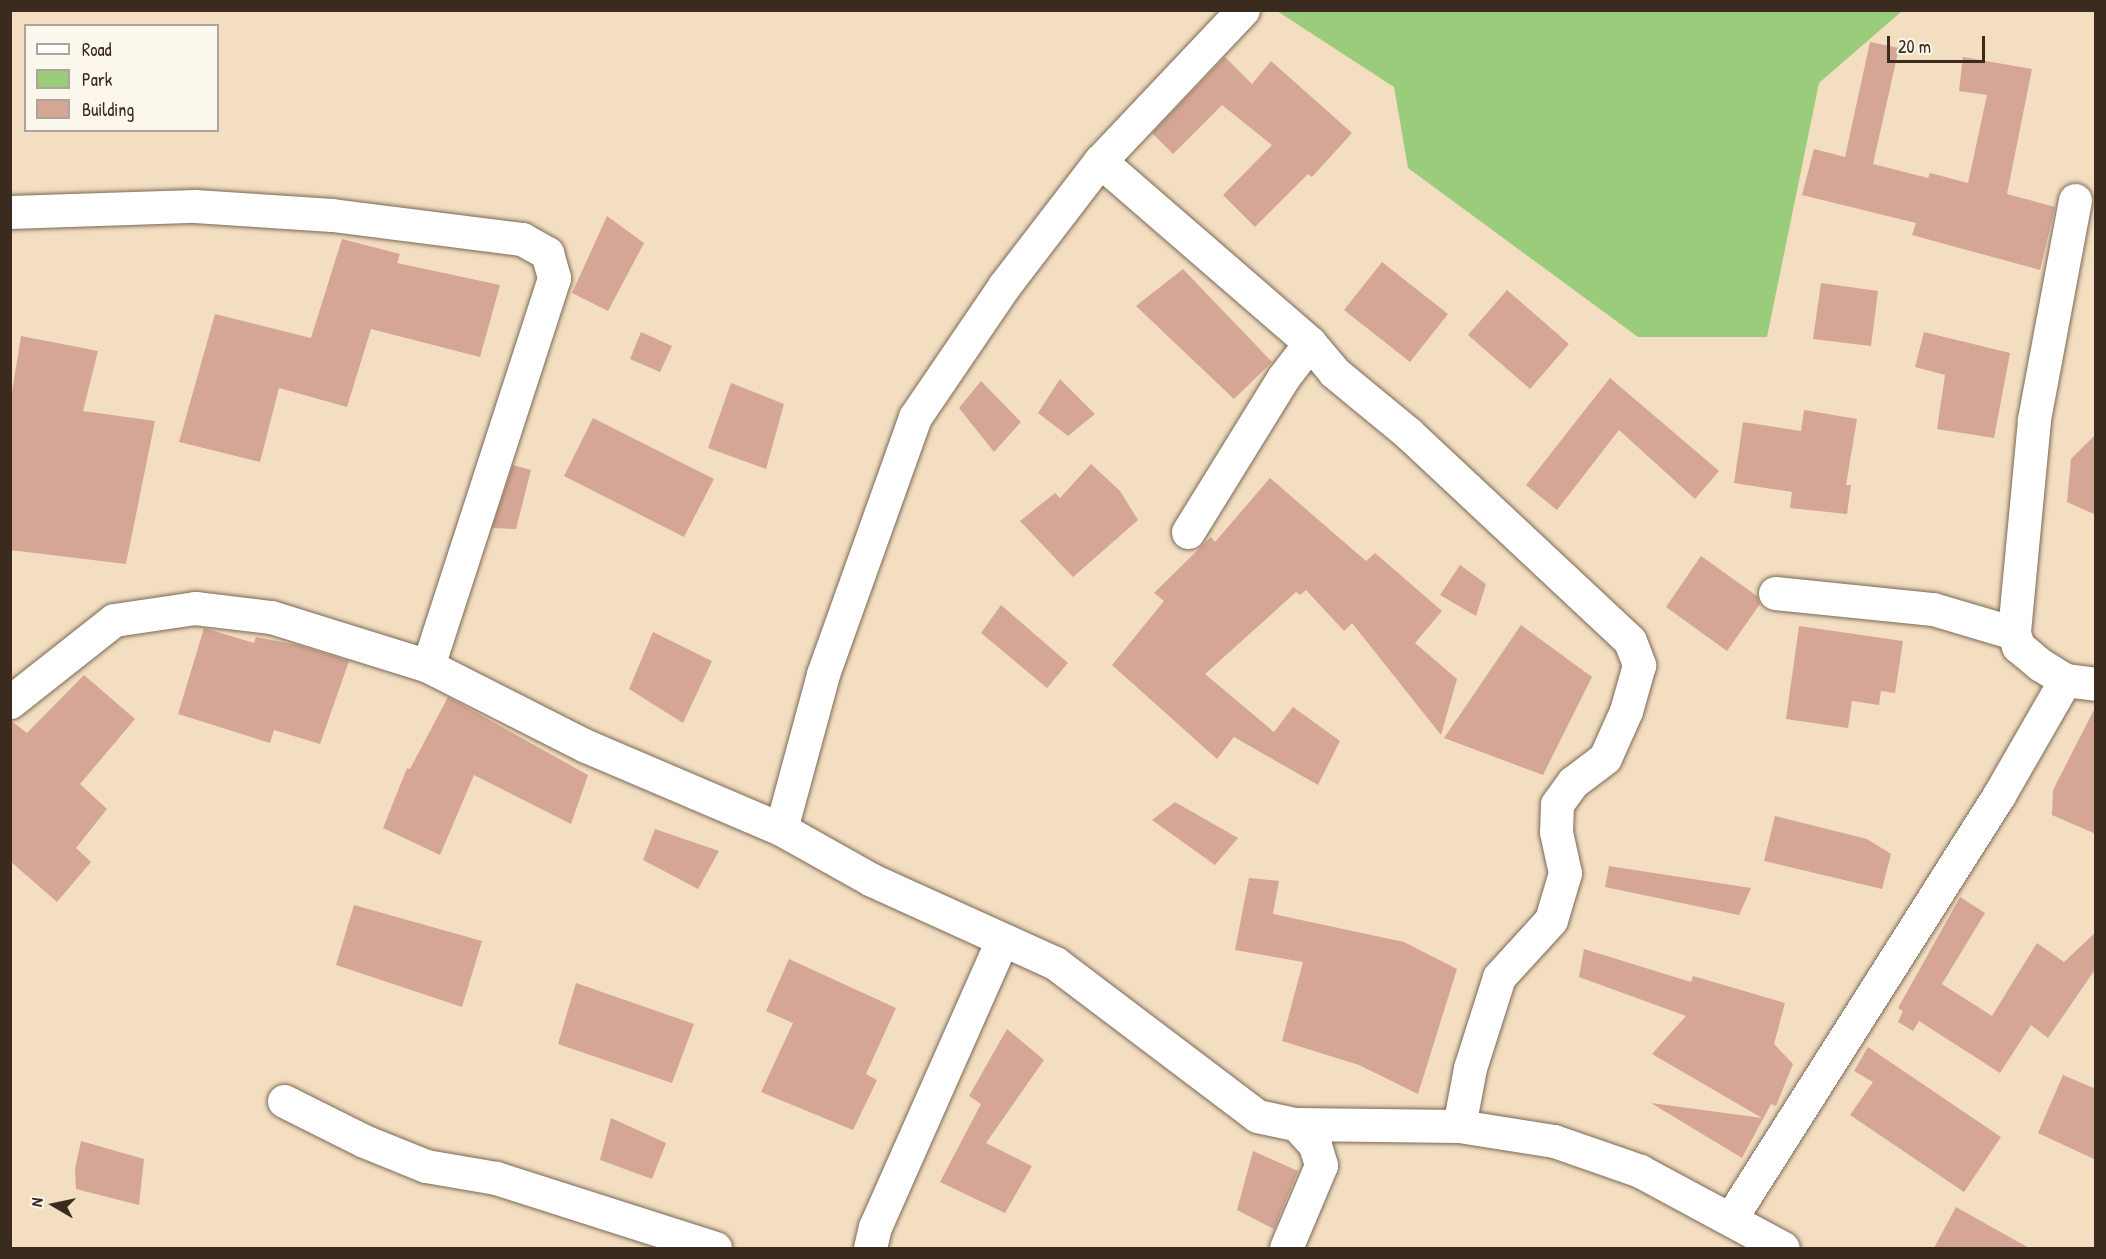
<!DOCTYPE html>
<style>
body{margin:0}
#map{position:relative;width:2106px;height:1259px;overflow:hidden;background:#f3dec1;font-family:"Patrick Hand",sans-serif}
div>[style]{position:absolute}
.green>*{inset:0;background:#9acc7c}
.building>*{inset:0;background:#d5a696}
.roads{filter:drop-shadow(0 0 2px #7b6957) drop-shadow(0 0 2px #7b6957)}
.minor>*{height:33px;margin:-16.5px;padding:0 16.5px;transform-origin:16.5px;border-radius:16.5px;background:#fff}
span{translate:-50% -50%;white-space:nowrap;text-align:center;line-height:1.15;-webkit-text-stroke:5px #fbf7ec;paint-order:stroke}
.frame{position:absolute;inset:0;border:12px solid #3b2a1e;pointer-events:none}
.legend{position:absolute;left:24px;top:24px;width:195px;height:108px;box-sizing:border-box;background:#fbf7ec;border:2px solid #aea59a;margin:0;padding:8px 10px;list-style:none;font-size:18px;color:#3b2a1e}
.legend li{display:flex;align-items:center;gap:12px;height:30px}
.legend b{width:30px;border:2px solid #aea59a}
.north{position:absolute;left:24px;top:1175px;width:60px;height:60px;-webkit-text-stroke:4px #fbf7ec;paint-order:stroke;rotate:279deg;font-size:16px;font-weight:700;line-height:24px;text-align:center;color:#3b2a1e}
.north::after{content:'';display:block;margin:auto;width:21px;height:27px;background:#3b2a1e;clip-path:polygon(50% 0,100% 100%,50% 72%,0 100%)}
.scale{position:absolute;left:1887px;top:36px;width:98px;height:27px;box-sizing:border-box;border:3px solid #3b2a1e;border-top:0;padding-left:8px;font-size:18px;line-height:21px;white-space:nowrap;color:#3b2a1e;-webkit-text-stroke:4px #fbf7ec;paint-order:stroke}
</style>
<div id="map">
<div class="green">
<div style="clip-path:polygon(1277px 11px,1902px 11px,1819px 83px,1767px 337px,1638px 337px,1408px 168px,1394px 87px)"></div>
</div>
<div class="building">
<div style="clip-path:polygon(1870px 42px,1899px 48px,1873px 164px,1928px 178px,1930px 173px,1968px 183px,1987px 95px,1959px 91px,1963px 57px,2032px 69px,2007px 194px,2055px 207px,2040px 270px,1912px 235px,1916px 223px,1802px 195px,1814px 149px,1845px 157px)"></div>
<div style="clip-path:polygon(1225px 57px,1252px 84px,1271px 61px,1352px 133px,1312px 177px,1308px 174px,1255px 227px,1223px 195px,1272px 145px,1222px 105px,1173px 154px,1152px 133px)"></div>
<div style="clip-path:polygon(607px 216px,644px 243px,608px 311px,572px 293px)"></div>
<div style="clip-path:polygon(342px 239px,400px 254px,397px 263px,500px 285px,480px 357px,371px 329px,347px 407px,279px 388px,260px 462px,179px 442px,215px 314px,311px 338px)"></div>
<div style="clip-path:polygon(1382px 262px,1448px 314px,1410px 362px,1344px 310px)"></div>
<div style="clip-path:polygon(1183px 269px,1272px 362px,1234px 399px,1136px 306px)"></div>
<div style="clip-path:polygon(1821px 283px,1878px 291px,1871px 346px,1813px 339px)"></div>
<div style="clip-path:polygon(1507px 290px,1569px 344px,1530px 389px,1468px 335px)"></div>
<div style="clip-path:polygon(641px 332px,672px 346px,660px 372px,630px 359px)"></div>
<div style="clip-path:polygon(1924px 332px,2010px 353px,1994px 438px,1937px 429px,1945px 375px,1915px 367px)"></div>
<div style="clip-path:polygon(21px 336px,98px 351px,83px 411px,155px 421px,126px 564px,10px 550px,10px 405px)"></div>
<div style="clip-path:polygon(1610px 378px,1719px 471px,1695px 499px,1619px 430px,1557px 510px,1526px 485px)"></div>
<div style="clip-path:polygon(1060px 379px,1095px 414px,1068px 436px,1038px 413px)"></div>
<div style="clip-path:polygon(981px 381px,1021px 422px,994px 452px,959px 408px)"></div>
<div style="clip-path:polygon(731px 383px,784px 404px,766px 469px,708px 448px)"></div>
<div style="clip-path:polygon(1804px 410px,1857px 419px,1846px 485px,1851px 485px,1847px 514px,1790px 508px,1792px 492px,1734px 483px,1743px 422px,1801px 431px)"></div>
<div style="clip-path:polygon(593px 418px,714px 479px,684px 537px,564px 476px)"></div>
<div style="clip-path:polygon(2096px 434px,2096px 515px,2067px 502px,2071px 459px)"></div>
<div style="clip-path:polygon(1091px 464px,1120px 491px,1138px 520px,1073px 577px,1020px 521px,1055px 493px,1060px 498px)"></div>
<div style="clip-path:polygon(513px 465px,531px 470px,516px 529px,492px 528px)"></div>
<div style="clip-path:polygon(1270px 478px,1366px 561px,1375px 553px,1442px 611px,1415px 643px,1457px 679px,1441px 735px,1352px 623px,1344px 631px,1306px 590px,1300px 595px,1296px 592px,1205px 674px,1274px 732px,1293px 707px,1340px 741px,1318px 785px,1234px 737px,1217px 759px,1112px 665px,1164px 601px,1154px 593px,1211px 537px,1215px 542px)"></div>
<div style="clip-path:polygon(1701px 556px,1757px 596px,1760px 604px,1727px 651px,1666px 607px)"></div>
<div style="clip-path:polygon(1460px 565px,1486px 584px,1476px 616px,1440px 595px)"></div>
<div style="clip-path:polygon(1001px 605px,1068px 663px,1047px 688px,981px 633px)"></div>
<div style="clip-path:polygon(1521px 625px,1592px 677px,1543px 775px,1444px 738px)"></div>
<div style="clip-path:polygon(1799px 626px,1903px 641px,1895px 693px,1881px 691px,1879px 705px,1852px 701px,1848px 728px,1786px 719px)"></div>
<div style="clip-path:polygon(204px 628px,254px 643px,256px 637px,297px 645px,349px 661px,320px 744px,274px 730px,270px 743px,178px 714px)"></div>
<div style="clip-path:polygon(653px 632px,712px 661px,683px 723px,629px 689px)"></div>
<div style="clip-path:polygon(84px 675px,135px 719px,80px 784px,107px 809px,76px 848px,91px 862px,57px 902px,10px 861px,10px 720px,27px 733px)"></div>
<div style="clip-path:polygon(448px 697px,588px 775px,571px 824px,474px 775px,440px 855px,383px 828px,407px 768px,410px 769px)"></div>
<div style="clip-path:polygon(2096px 706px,2096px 834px,2052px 815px,2053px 790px)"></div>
<div style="clip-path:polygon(1175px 802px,1238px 838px,1215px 865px,1152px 820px)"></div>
<div style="clip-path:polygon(1775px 816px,1867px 839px,1891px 854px,1882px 889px,1764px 861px)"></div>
<div style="clip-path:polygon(655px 829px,719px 851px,698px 889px,643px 860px)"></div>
<div style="clip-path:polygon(1609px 866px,1751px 888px,1739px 915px,1605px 887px)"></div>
<div style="clip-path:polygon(1249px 878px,1279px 881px,1273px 914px,1404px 942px,1457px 969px,1418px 1094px,1359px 1065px,1282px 1041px,1303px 962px,1235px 950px)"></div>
<div style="clip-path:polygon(1960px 897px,1985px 913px,1942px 984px,1992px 1016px,2037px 943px,2064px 962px,2096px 932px,2096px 968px,2048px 1038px,2031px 1025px,2000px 1073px,1919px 1021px,1913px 1031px,1898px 1022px,1903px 1011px,1898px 1008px)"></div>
<div style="clip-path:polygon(354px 905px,482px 941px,462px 1007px,336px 965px)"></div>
<div style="clip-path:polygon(1584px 949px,1691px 982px,1693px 976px,1785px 1003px,1774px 1044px,1793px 1064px,1776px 1106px,1771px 1104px,1742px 1158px,1651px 1103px,1762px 1118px,1652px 1054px,1686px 1016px,1579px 977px)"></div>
<div style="clip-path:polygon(789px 959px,896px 1008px,866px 1074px,877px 1080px,853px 1130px,761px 1092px,793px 1023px,766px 1011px)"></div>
<div style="clip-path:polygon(576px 983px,694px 1024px,672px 1083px,558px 1044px)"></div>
<div style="clip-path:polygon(1007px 1029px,1044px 1060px,986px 1143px,1032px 1166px,1005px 1213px,940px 1182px,981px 1104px,969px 1096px)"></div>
<div style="clip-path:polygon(1868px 1047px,2001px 1137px,1964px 1192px,1850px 1115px,1873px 1082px,1854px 1071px)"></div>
<div style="clip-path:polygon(2063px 1075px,2096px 1089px,2096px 1160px,2038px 1133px)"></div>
<div style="clip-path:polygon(611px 1118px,666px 1143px,652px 1179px,600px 1160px)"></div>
<div style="clip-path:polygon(81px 1141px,144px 1159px,139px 1205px,76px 1189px,75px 1169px)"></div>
<div style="clip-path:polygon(1253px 1151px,1298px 1171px,1274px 1229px,1237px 1210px)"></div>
<div style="clip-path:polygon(1956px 1207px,2029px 1248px,1934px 1248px)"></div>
</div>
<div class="roads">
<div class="minor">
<div style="left:1100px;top:161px;width:278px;rotate:40.9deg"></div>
<div style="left:1310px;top:343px;width:38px;rotate:50deg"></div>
<div style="left:1334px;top:372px;width:96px;rotate:39.5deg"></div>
<div style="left:1408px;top:433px;width:304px;rotate:43.1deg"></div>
<div style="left:1630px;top:641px;width:26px;rotate:69deg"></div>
<div style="left:1639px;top:665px;width:48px;rotate:105.8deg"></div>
<div style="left:1626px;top:711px;width:51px;rotate:114.1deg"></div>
<div style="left:1605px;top:758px;width:40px;rotate:143deg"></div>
<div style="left:1573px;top:782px;width:27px;rotate:126deg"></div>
<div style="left:1557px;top:804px;width:28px;rotate:92deg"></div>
<div style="left:1556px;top:832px;width:42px;rotate:77.6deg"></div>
<div style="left:1565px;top:873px;width:49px;rotate:106.6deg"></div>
<div style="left:1551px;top:920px;width:77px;rotate:132.4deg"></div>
<div style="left:1499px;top:977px;width:96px;rotate:107.7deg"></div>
<div style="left:1470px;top:1068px;width:59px;rotate:100.7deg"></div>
<div style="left:2075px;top:200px;width:224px;rotate:100.6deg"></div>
<div style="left:2034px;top:420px;width:214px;rotate:95.4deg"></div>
<div style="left:2014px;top:633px;width:14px;rotate:73deg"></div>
<div style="left:2018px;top:646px;width:30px;rotate:40deg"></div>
<div style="left:2041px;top:665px;width:28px;rotate:32deg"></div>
<div style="left:2065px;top:680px;width:31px;rotate:7deg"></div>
<div style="left:10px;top:212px;width:185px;rotate:-1.9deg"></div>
<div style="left:195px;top:206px;width:137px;rotate:3.8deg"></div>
<div style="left:332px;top:215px;width:192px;rotate:7.2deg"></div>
<div style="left:522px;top:239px;width:29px;rotate:29deg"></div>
<div style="left:547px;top:253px;width:26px;rotate:74deg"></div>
<div style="left:554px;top:278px;width:408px;rotate:108deg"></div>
<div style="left:1188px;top:532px;width:181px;rotate:-58.3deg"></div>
<div style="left:1283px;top:378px;width:44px;rotate:-52.4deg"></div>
<div style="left:1775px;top:593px;width:159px;rotate:5.8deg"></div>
<div style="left:1933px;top:609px;width:84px;rotate:16.5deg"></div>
<div style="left:10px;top:702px;width:132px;rotate:-38.3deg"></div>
<div style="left:114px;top:620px;width:82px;rotate:-8.4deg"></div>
<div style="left:195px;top:608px;width:77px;rotate:6.8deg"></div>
<div style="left:271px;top:617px;width:164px;rotate:17.3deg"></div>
<div style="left:428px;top:666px;width:177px;rotate:26.9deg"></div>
<div style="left:586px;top:746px;width:212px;rotate:23.1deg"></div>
<div style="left:781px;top:829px;width:104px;rotate:29.3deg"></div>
<div style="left:872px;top:880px;width:201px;rotate:24.4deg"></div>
<div style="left:1055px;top:963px;width:253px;rotate:37.1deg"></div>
<div style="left:1257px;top:1116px;width:40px;rotate:12deg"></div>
<div style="left:1296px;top:1124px;width:163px;rotate:0.7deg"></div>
<div style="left:1459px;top:1126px;width:96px;rotate:9deg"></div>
<div style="left:1554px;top:1141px;width:91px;rotate:19.2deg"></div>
<div style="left:1640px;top:1171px;width:162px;rotate:28.3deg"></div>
<div style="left:781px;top:829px;width:161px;rotate:-74.8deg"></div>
<div style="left:823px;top:674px;width:273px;rotate:-70.3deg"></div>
<div style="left:915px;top:417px;width:158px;rotate:-55.8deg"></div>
<div style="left:1004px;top:286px;width:158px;rotate:-52.5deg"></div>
<div style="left:1100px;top:161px;width:208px;rotate:-46.6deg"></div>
<div style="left:284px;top:1101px;width:89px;rotate:26.6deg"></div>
<div style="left:364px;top:1141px;width:67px;rotate:22deg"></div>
<div style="left:426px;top:1166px;width:71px;rotate:9.7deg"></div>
<div style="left:496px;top:1178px;width:230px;rotate:17.7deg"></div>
<div style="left:1731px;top:1218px;width:501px;rotate:-57.64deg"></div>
<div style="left:1999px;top:795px;width:133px;rotate:-60.1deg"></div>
<div style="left:870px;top:1248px;width:22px;rotate:-77deg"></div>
<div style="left:875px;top:1227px;width:314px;rotate:-66.1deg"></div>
<div style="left:1286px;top:1248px;width:90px;rotate:-67.1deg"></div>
<div style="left:1321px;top:1165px;width:21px;rotate:-107deg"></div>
<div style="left:1315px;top:1145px;width:28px;rotate:-132deg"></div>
</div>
</div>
<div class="frame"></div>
<ul class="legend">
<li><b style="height:8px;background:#fff"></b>Road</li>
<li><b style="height:16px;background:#9acc7c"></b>Park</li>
<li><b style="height:16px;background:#d5a696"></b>Building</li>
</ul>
<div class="north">N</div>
<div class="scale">20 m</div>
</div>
